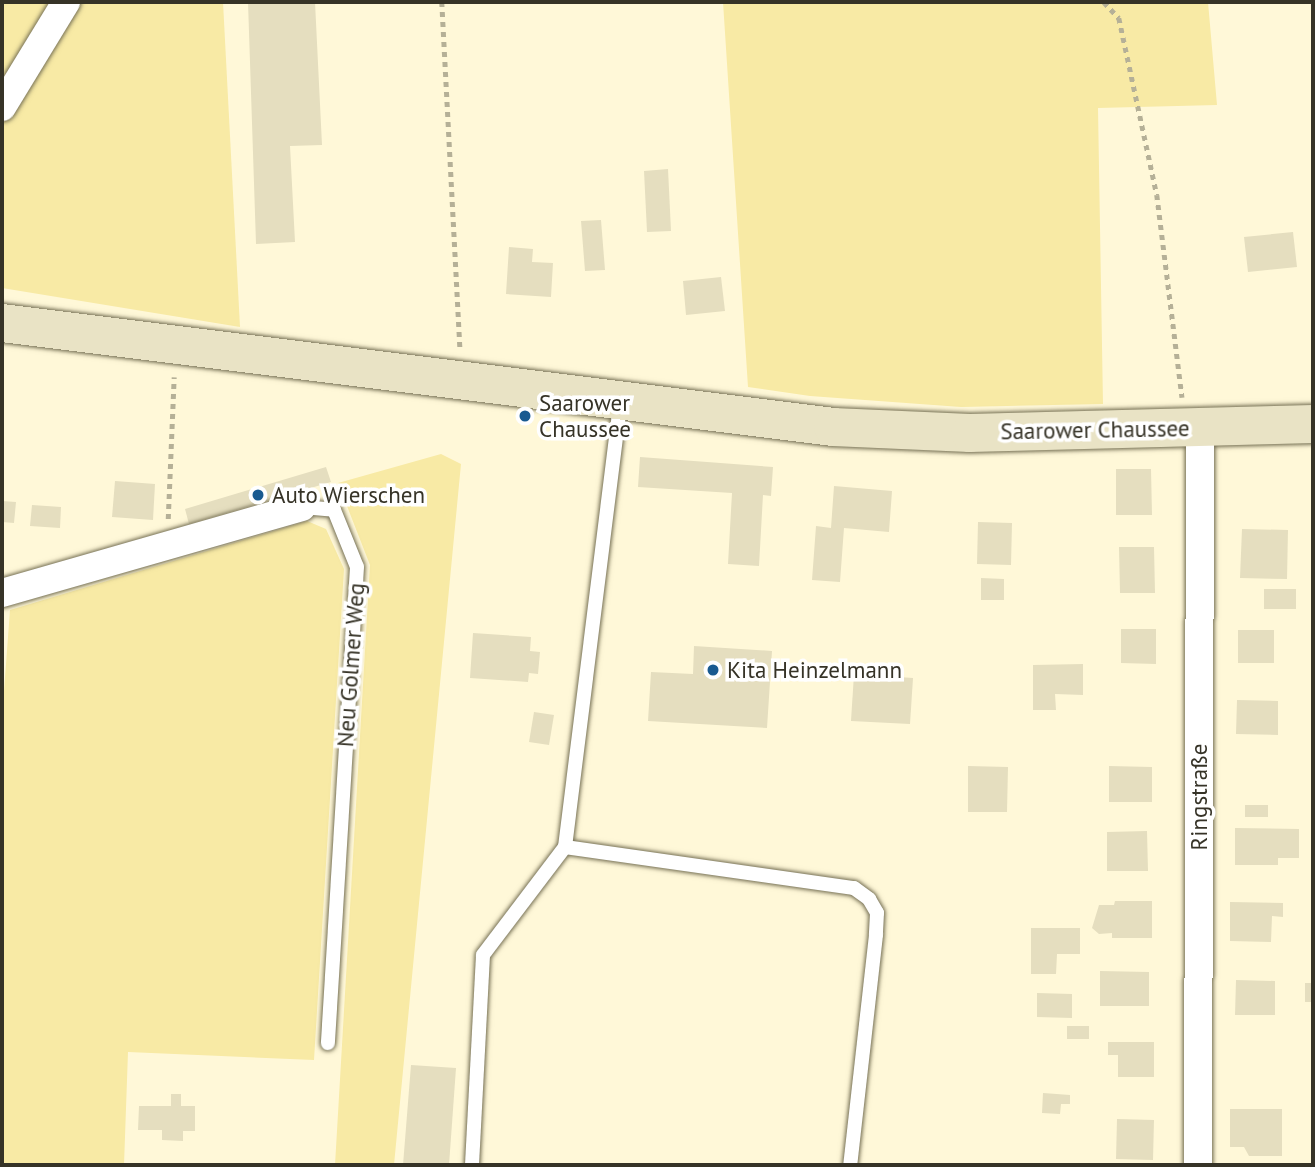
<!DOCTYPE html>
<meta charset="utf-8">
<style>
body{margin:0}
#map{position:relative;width:1315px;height:1167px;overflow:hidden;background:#fff8d8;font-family:"PT Sans",sans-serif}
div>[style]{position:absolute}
.green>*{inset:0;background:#f8eaa5}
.building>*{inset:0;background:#e5debf}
.path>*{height:4.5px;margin-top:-2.25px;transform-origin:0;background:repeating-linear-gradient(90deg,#b5b097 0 5px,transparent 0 10px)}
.roads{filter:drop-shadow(0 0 2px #777155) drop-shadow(0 0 2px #777155)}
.service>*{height:14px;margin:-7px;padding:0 7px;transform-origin:7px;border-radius:7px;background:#fff}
.minor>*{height:28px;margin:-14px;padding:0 14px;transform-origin:14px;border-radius:14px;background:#fff}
.secondary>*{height:38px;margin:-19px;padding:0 19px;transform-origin:19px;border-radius:19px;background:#e9e3c5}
.dots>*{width:19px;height:19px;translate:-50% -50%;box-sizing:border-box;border:4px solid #fff;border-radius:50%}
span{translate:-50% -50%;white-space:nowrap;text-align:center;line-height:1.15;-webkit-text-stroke:7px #fff;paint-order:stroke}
.poi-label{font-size:23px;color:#363327}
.left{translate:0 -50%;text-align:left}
.street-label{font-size:23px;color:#363327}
.frame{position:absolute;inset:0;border:4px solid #363327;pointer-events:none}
</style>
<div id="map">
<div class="green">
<div style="clip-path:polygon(2px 2px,223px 2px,240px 327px,2px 288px)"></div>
<div style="clip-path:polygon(723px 2px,1208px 2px,1217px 105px,1098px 108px,1103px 404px,961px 407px,810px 396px,748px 387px)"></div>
<div style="clip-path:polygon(441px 454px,461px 464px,394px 1165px,335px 1165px,370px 565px,338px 483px)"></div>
<div style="clip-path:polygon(307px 521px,326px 529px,344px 569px,314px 1060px,128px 1052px,124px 1165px,2px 1165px,2px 718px,10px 610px)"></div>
</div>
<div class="building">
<div style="clip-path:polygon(248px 2px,315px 2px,322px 145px,290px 146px,295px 242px,256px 244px)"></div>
<div style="clip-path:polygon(668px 169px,671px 231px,647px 232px,644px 171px)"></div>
<div style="clip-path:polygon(601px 220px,605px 270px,585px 271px,581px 221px)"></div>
<div style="clip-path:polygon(1293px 232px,1297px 267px,1248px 272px,1244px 237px)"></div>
<div style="clip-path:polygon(509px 247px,533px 249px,532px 262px,553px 263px,551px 297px,506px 294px)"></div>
<div style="clip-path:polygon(721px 277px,725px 311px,686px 315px,683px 281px)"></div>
<div style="clip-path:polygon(640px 457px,773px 467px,771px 496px,763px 495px,759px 566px,728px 564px,732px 493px,638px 487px)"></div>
<div style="clip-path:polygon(326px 467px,331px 482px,189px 524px,185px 509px)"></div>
<div style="clip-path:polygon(1116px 469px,1151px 469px,1152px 515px,1116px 515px)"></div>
<div style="clip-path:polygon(115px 481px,155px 484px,153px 520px,112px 517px)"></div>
<div style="clip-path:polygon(834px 486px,892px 491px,889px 532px,844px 528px,840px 582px,812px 580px,816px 526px,831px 528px)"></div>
<div style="clip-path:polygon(2px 501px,16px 502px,14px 523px,2px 522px)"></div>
<div style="clip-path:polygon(32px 505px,61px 507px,60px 528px,30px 526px)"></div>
<div style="clip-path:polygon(978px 522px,1012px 523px,1011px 565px,977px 564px)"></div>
<div style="clip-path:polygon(1242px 529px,1288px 530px,1287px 579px,1240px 578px)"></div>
<div style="clip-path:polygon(1119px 547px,1154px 547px,1155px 593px,1120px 593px)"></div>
<div style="clip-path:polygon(981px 578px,1004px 579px,1004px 600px,981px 600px)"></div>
<div style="clip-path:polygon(1264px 589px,1296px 589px,1296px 609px,1264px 609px)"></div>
<div style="clip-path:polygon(1121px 629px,1156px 629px,1156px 664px,1121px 663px)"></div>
<div style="clip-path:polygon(1238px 630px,1274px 630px,1274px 663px,1238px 663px)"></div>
<div style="clip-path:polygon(473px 633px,531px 637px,530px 651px,540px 652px,538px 674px,529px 673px,528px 682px,470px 678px)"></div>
<div style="clip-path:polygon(694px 646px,772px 651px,767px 728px,648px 721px,651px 672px,693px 674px)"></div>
<div style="clip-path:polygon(1083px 664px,1083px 695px,1055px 694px,1056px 710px,1033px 710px,1033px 665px)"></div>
<div style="clip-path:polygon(854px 674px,913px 678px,910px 724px,851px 721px)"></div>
<div style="clip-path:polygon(1237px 700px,1278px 701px,1278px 735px,1236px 734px)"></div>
<div style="clip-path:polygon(534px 712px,554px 715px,549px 745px,529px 742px)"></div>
<div style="clip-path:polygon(968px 766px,1008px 767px,1007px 812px,968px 812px)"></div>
<div style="clip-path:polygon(1109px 766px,1152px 767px,1152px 802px,1109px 802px)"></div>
<div style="clip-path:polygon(1245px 805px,1268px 805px,1268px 817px,1245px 817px)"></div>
<div style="clip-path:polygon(1235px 828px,1299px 829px,1299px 858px,1278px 858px,1278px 865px,1235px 865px)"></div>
<div style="clip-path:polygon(1147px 831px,1148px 871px,1107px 871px,1107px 832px)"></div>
<div style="clip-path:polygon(1115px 901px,1152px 901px,1152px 938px,1112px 938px,1112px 933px,1099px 934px,1092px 928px,1099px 905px,1114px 905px)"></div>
<div style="clip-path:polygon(1230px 902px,1283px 903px,1283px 917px,1272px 916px,1271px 942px,1230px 941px)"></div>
<div style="clip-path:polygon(1031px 928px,1080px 928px,1080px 954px,1057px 954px,1056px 974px,1031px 974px)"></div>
<div style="clip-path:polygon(1100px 971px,1149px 972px,1149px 1006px,1100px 1006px)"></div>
<div style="clip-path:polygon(1236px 980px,1275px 981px,1275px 1015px,1235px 1015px)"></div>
<div style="clip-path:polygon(1305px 983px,1313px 983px,1313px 1002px,1305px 1002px)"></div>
<div style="clip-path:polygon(1037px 993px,1072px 994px,1072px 1018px,1037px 1017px)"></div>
<div style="clip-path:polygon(1067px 1026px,1089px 1026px,1089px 1039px,1067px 1039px)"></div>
<div style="clip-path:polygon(1108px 1042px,1154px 1042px,1154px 1077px,1118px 1077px,1118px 1055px,1108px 1055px)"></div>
<div style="clip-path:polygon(411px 1065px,456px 1068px,449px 1165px,403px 1165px)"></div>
<div style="clip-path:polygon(1043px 1093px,1070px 1095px,1070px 1104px,1061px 1104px,1060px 1114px,1042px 1113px)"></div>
<div style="clip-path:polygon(171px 1094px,181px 1094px,181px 1106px,195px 1106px,195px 1131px,183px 1131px,183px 1141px,162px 1140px,162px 1130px,138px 1130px,139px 1106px,171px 1106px)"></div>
<div style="clip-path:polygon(1230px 1109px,1282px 1109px,1282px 1156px,1249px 1156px,1244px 1147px,1230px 1147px)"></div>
<div style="clip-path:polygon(1117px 1119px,1154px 1120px,1153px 1160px,1116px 1159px)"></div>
</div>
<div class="path">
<div style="left:442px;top:2px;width:348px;rotate:87deg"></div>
<div style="left:1104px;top:2px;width:22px;rotate:47deg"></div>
<div style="left:1119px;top:18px;width:181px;rotate:77.9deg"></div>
<div style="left:1157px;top:195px;width:204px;rotate:82.9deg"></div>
<div style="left:168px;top:519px;width:142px;rotate:-87.6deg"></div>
</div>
<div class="roads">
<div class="service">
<div style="left:302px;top:507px;width:32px;rotate:5deg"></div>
<div style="left:334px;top:510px;width:61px;rotate:68deg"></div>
<div style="left:357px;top:567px;width:477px;rotate:93.5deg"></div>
<div style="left:565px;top:847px;width:292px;rotate:8.1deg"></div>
<div style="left:854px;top:888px;width:19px;rotate:36deg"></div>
<div style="left:869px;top:899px;width:16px;rotate:60deg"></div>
<div style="left:877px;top:913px;width:22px;rotate:93deg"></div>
<div style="left:876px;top:935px;width:231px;rotate:96.4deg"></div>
<div style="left:472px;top:1165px;width:210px;rotate:-87deg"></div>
<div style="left:483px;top:955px;width:136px;rotate:-52.8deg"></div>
<div style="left:565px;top:847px;width:447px;rotate:-82.9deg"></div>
</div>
<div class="minor">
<div style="left:2px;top:107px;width:123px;rotate:-58.6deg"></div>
<div style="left:2px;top:593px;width:312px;rotate:-16deg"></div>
<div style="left:1198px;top:1165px;width:737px;rotate:-89.84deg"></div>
</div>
<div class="secondary">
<div style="left:2px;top:323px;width:837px;rotate:7.13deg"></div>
<div style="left:833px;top:427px;width:137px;rotate:2.5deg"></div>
<div style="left:970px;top:433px;width:343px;rotate:-1.5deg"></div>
</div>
</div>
<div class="dots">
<div style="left:525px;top:416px;background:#195a90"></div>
<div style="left:258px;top:495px;background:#195a90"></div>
<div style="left:713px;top:670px;background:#195a90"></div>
</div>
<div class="poi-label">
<span class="left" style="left:539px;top:416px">Saarower<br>Chaussee</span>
<span class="left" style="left:272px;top:495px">Auto Wierschen</span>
<span class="left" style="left:727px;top:670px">Kita Heinzelmann</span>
</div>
<div class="street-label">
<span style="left:1095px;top:430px;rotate:-1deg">Saarower Chaussee</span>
<span style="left:351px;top:665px;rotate:-86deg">Neu Golmer Weg</span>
<span style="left:1199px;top:797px;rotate:-90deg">Ringstraße</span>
</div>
<div class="frame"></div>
</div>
